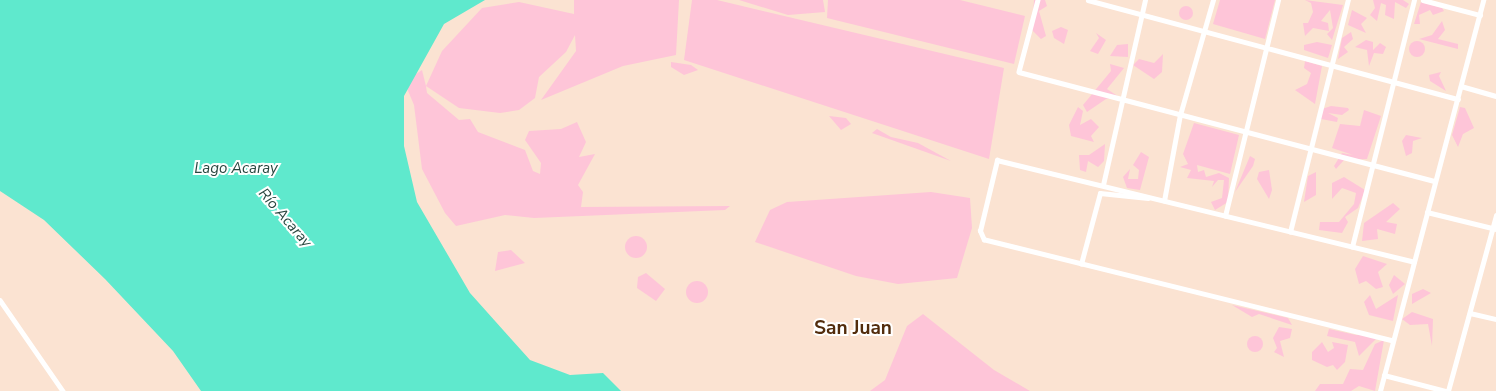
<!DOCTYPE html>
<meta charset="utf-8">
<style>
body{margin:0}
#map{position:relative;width:1496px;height:391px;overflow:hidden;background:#fbe3d2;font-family:"Nunito Sans",sans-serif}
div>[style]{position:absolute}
.green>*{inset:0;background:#fec5d8}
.round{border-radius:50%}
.water>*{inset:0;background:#5fe9cd}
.street>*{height:4.5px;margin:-2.25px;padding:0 2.25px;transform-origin:2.25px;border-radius:2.25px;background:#fff}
span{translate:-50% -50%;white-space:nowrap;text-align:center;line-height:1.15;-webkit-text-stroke:4px #fff;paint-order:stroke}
.water-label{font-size:15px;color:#29463f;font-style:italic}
.district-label{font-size:19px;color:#522c0c;font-weight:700}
</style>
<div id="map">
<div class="green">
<div style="clip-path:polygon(574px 0,679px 0,676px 55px,623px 66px,541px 100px,576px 51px,575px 35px,566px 52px,539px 77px,535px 98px,519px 110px,500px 113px,459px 108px,426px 86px,427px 93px,459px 120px,470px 119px,478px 132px,525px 150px,533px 171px,540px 174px,541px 163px,525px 140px,529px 131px,561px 129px,577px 122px,586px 142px,579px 157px,595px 154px,578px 185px,583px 192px,581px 207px,730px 206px,725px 210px,534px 218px,505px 215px,456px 226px,445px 213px,422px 169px,414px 105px,406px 86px,410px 78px,422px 70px,426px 86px,442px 51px,482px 8px,519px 2px,574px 14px)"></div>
<div style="clip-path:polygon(692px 0,717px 0,1004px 68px,989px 159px,684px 60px)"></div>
<div style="clip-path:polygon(739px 0,823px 0,825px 12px,788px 15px)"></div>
<div style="clip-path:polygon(828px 0,960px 0,1025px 16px,1014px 64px,827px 18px)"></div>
<div style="clip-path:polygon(1034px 0,1045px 0,1047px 6px,1039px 11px,1046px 36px,1041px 39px,1032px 30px)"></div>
<div style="clip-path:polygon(1220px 0,1275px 0,1265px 39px,1213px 24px)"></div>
<div style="clip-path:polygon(1305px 0,1343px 5px,1332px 40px,1327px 34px,1333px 28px,1330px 10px,1321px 21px,1328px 23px,1329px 31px,1313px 28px,1305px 36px,1303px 23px,1308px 23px,1313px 12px,1311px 3px)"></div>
<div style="clip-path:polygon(1373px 0,1403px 0,1409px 4px,1406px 8px,1395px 2px,1394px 19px,1385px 15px,1386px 5px,1381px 3px,1377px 21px,1370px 15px,1375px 8px)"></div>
<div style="clip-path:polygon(1421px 2px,1442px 8px,1444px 11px,1433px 15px,1430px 10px,1419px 15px,1420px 24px,1414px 24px)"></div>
<div class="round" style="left:1179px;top:6px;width:14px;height:14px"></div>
<div style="clip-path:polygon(1352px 10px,1367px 18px,1361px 24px,1366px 33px,1348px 25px)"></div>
<div style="clip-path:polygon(1442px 21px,1445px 30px,1438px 39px,1458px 44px,1458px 49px,1419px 39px,1432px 35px)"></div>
<div style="clip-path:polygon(1061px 27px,1068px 30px,1064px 44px,1054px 38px,1052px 31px)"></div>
<div style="clip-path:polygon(1351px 32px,1353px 39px,1344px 47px,1348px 52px,1338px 59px,1342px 38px)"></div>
<div style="clip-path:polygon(1096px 33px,1106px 40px,1098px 54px,1090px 51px,1099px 38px)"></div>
<div style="clip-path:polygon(1366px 40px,1373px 42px,1373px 50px,1380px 43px,1386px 47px,1383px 54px,1374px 53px,1369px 66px,1367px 50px,1355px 47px)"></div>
<div class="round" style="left:1409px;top:41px;width:16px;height:16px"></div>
<div style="clip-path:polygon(1317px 42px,1332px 45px,1328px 58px,1304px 50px,1304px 45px)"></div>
<div style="clip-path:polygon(1128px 44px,1128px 57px,1110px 56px,1117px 45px)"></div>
<div style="clip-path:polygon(1163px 54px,1162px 72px,1154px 79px,1133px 65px,1139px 59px,1154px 63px)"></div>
<div style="clip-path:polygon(1305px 61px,1322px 66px,1315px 104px,1295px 90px,1307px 84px,1311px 73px,1304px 68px)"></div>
<div style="clip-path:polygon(671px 62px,691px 65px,698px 70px,684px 75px,671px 67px)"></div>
<div style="clip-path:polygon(1110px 64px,1124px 68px,1107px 89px,1119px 97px,1106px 99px,1087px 112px,1083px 105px,1111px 71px)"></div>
<div style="clip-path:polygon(1441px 72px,1439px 76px,1446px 91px,1430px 81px,1429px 75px)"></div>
<div style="clip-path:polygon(1331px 106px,1348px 108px,1349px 110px,1342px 115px,1328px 113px,1338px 118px,1337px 122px,1321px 119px,1322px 109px)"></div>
<div style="clip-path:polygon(1078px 107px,1083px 111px,1080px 125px,1091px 119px,1099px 127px,1091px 136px,1094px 142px,1071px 136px,1069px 125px)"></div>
<div style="clip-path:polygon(1460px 107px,1465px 108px,1474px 128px,1463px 134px,1458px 147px,1452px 135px)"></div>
<div style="clip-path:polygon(1364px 110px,1381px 116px,1367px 159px,1344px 160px,1336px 169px,1334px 166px,1342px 153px,1353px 155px,1332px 148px,1340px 124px,1360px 126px)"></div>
<div style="clip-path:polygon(829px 116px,846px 118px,851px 124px,841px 130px)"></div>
<div style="clip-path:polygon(1194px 123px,1239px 135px,1230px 174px,1197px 165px,1198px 172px,1204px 170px,1206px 177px,1219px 173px,1229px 178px,1228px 202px,1215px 210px,1211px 202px,1222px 198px,1224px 180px,1218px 180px,1212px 187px,1214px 181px,1187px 178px,1191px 170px,1180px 167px,1188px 164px,1183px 154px)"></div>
<div style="clip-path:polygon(877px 129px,891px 137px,918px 143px,951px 161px,872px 133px)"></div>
<div style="clip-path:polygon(1406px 135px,1422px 138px,1413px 141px,1412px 153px,1406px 156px,1402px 141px)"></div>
<div style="clip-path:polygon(1105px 144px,1104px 161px,1098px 167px,1088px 161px,1086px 172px,1080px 170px,1079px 155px,1089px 155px)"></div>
<div style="clip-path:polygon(1141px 152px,1149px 157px,1140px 190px,1127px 188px,1123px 177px,1130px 169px,1128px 179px,1138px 179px,1139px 170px,1133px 165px)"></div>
<div style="clip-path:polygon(1250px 156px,1255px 159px,1253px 166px,1235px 192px)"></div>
<div style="clip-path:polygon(1269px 170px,1272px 190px,1269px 199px,1257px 179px,1259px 172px)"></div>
<div style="clip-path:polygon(1316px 172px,1316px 195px,1304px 202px,1308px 176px)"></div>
<div style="clip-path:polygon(1344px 177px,1365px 190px,1358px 208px,1345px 217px,1348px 222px,1342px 233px,1319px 230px,1320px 222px,1339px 222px,1354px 204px,1356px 193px,1342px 188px,1332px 199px,1332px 183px)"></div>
<div style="clip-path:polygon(931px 192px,970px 198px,972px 228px,957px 278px,898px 284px,856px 276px,755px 242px,770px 210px,787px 202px)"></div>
<div style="clip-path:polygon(1393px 203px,1400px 209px,1386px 222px,1397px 224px,1395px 234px,1377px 229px,1378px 239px,1362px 241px,1364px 223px)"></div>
<div class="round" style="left:625px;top:236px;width:22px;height:22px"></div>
<div style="clip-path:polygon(511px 250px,525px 263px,495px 271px,498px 252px)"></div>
<div style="clip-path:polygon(1363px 256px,1387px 264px,1378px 272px,1383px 287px,1376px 289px,1366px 281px,1359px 284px,1355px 269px)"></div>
<div style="clip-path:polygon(646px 273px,665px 289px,656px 301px,637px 288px,638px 277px)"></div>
<div style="clip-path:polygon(1394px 275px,1405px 284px,1393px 294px,1389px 285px)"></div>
<div class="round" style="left:686px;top:281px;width:22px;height:22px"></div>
<div style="clip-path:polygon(1423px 289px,1431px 293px,1412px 304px,1412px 294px)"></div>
<div style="clip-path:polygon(1370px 295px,1376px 309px,1398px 295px,1393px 321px,1369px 315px,1364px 302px)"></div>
<div style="clip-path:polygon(1232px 305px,1288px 318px,1292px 325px,1259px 314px,1252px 317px)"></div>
<div style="clip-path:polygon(1412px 312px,1433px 319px,1432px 346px,1428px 324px,1410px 325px,1402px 319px)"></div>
<div style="clip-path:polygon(923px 314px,994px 370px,1030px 391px,870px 391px,885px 380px,907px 326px)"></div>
<div style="clip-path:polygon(1279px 327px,1292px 329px,1290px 338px,1280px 341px,1284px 357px,1274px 352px,1277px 348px,1273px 338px)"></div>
<div style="clip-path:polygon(1329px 329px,1356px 335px,1380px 335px,1359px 356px,1355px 342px,1327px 336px)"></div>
<div class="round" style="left:1247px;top:336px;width:16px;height:16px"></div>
<div style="clip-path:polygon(1384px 340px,1375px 391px,1359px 386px,1351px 391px,1315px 391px,1320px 384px,1343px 384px,1350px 369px,1363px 370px,1375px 344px)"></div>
<div style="clip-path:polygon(1322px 342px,1328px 352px,1334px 348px,1332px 342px,1348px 345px,1345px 362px,1337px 370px,1333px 365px,1327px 367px,1312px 360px,1312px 352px)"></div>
</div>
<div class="water">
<div style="clip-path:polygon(0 0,485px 0,444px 24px,404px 96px,404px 146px,417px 202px,470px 293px,530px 360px,570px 375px,603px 373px,621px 391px,201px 391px,173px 351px,105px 279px,44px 220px,0 191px)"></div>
</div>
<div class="street">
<div style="left:1038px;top:0;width:74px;rotate:104.8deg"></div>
<div style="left:1019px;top:72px;width:430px;rotate:14.7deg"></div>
<div style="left:1088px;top:0;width:383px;rotate:15deg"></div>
<div style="left:1423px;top:0;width:59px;rotate:14.7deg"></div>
<div style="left:1461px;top:86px;width:36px;rotate:16deg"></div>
<div style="left:1103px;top:185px;width:190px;rotate:-77.2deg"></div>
<div style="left:1164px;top:201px;width:87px;rotate:-79.5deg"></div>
<div style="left:1180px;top:115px;width:120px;rotate:-74deg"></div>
<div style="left:1427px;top:212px;width:71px;rotate:13.8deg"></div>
<div style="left:1225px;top:216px;width:222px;rotate:-76.2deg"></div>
<div style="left:1290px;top:232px;width:239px;rotate:-76deg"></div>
<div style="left:1352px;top:247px;width:255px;rotate:-75.9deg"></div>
<div style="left:1081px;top:264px;width:73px;rotate:-75deg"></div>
<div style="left:1100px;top:193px;width:48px;rotate:5.9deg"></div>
<div style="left:0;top:300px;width:111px;rotate:55.3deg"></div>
<div style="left:1470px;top:313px;width:27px;rotate:13deg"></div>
<div style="left:1393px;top:341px;width:421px;rotate:-166.1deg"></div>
<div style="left:984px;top:240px;width:10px;rotate:-114deg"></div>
<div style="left:980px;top:231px;width:73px;rotate:-76.5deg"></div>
<div style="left:997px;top:160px;width:429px;rotate:13.7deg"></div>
<div style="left:1384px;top:375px;width:64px;rotate:14.5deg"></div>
<div style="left:1380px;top:391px;width:404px;rotate:-75.2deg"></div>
<div style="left:1448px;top:391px;width:182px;rotate:-74.7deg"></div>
</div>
<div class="water-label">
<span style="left:236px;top:169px">Lago Acaray</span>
<span style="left:285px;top:218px;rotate:49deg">Río Acaray</span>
</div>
<div class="district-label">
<span style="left:853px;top:329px">San Juan</span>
</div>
</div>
